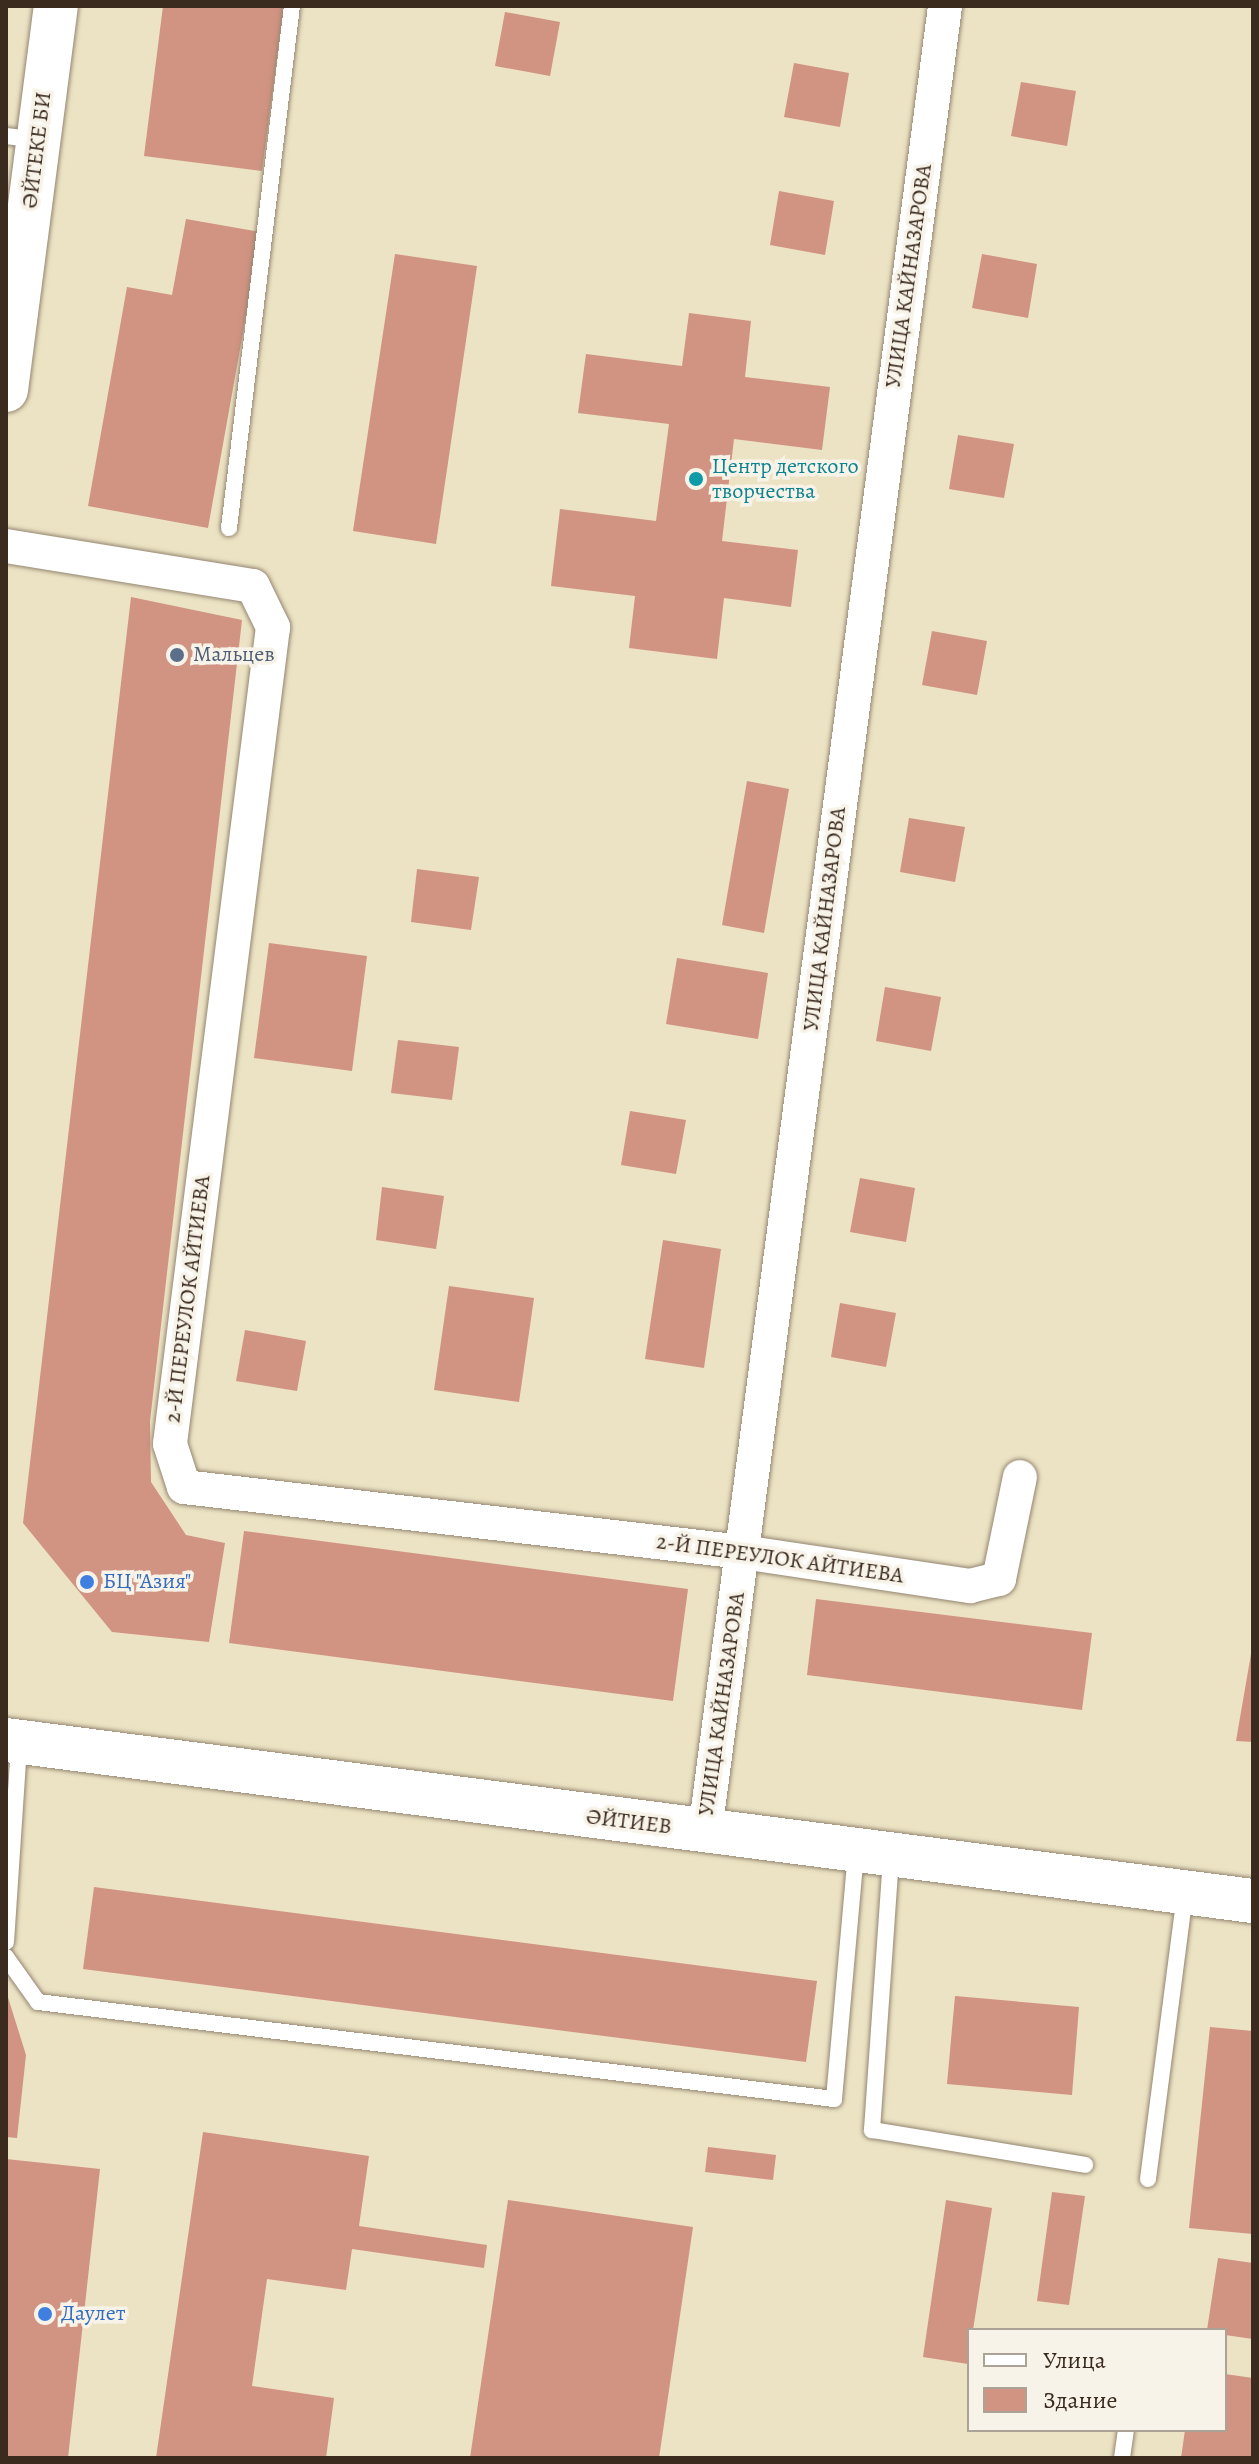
<!DOCTYPE html>
<meta charset="utf-8">
<style>
body{margin:0}
#map{position:relative;width:1259px;height:2464px;overflow:hidden;background:#ece3c4;font-family:Alegreya,serif}
div>[style]{position:absolute}
.building>*{inset:0;background:#d19382}
.roads{filter:drop-shadow(0 0 2px #948671) drop-shadow(0 0 2px #948671)}
.lane>*{height:16px;margin:-8px;padding:0 8px;transform-origin:8px;border-radius:8px;background:#fff}
.street>*{height:34px;margin:-17px;padding:0 17px;transform-origin:17px;border-radius:17px;background:#fff}
.secondary>*{height:44px;margin:-22px;padding:0 22px;transform-origin:22px;border-radius:22px;background:#fff}
.dots>*{width:22px;height:22px;translate:-50% -50%;box-sizing:border-box;border:4px solid #f7f3e8;border-radius:50%}
span{translate:-50% -50%;white-space:nowrap;text-align:center;line-height:1.15;-webkit-text-stroke:7px #f7f3e8;paint-order:stroke}
.street-label{font-size:22px;color:#3b2a1e}
.culture-label{font-size:22px;color:#0d838f}
.left{translate:0 -50%;text-align:left}
.service-label{font-size:22px;color:#4e5e75}
.shop-label{font-size:22px;color:#366cbe}
.frame{position:absolute;inset:0;border:8px solid #3b2a1e;pointer-events:none}
.legend{position:absolute;left:967px;top:2328px;width:260px;height:104px;box-sizing:border-box;background:#f7f3e8;border:2px solid #aca397;margin:0;padding:10px 14px;list-style:none;font-size:24px;color:#3b2a1e}
.legend li{display:flex;align-items:center;gap:16px;height:40px}
.legend b{width:40px;border:2px solid #aca397}
</style>
<div id="map">
<div class="building">
<div style="clip-path:polygon(163px 6px,284px 6px,262px 171px,144px 156px)"></div>
<div style="clip-path:polygon(505px 12px,560px 22px,550px 76px,495px 66px)"></div>
<div style="clip-path:polygon(794px 63px,849px 73px,840px 127px,784px 117px)"></div>
<div style="clip-path:polygon(1021px 82px,1076px 91px,1067px 146px,1011px 136px)"></div>
<div style="clip-path:polygon(779px 191px,834px 201px,825px 255px,770px 245px)"></div>
<div style="clip-path:polygon(186px 219px,261px 232px,208px 528px,88px 506px,127px 287px,172px 295px)"></div>
<div style="clip-path:polygon(395px 254px,477px 266px,436px 544px,353px 531px)"></div>
<div style="clip-path:polygon(982px 254px,1037px 264px,1028px 318px,972px 308px)"></div>
<div style="clip-path:polygon(689px 313px,751px 321px,745px 377px,830px 387px,822px 450px,734px 439px,722px 541px,798px 550px,791px 607px,724px 598px,717px 659px,629px 648px,635px 596px,551px 586px,560px 509px,656px 521px,669px 424px,578px 413px,586px 354px,682px 366px)"></div>
<div style="clip-path:polygon(958px 435px,1014px 444px,1004px 498px,949px 489px)"></div>
<div style="clip-path:polygon(131px 597px,242px 620px,150px 1421px,151px 1482px,186px 1535px,225px 1543px,209px 1642px,112px 1632px,23px 1523px)"></div>
<div style="clip-path:polygon(932px 631px,987px 641px,977px 695px,922px 685px)"></div>
<div style="clip-path:polygon(747px 781px,789px 789px,764px 933px,722px 925px)"></div>
<div style="clip-path:polygon(909px 818px,965px 827px,955px 882px,900px 872px)"></div>
<div style="clip-path:polygon(417px 869px,479px 877px,471px 930px,411px 922px)"></div>
<div style="clip-path:polygon(269px 943px,367px 956px,352px 1071px,254px 1058px)"></div>
<div style="clip-path:polygon(677px 958px,768px 973px,758px 1039px,666px 1024px)"></div>
<div style="clip-path:polygon(885px 987px,941px 997px,931px 1051px,876px 1041px)"></div>
<div style="clip-path:polygon(398px 1040px,459px 1047px,452px 1100px,391px 1093px)"></div>
<div style="clip-path:polygon(630px 1111px,686px 1120px,676px 1174px,621px 1165px)"></div>
<div style="clip-path:polygon(860px 1178px,915px 1188px,906px 1242px,850px 1232px)"></div>
<div style="clip-path:polygon(382px 1187px,444px 1196px,436px 1249px,376px 1240px)"></div>
<div style="clip-path:polygon(663px 1240px,721px 1249px,704px 1368px,645px 1359px)"></div>
<div style="clip-path:polygon(449px 1286px,534px 1298px,519px 1402px,434px 1390px)"></div>
<div style="clip-path:polygon(840px 1303px,896px 1313px,886px 1367px,831px 1357px)"></div>
<div style="clip-path:polygon(245px 1330px,306px 1341px,297px 1391px,236px 1381px)"></div>
<div style="clip-path:polygon(244px 1531px,688px 1589px,673px 1701px,229px 1643px)"></div>
<div style="clip-path:polygon(816px 1599px,1092px 1633px,1082px 1710px,807px 1675px)"></div>
<div style="clip-path:polygon(1251px 1654px,1253px 1654px,1253px 1742px,1236px 1741px)"></div>
<div style="clip-path:polygon(94px 1887px,817px 1981px,806px 2062px,83px 1969px)"></div>
<div style="clip-path:polygon(6px 1991px,26px 2055px,17px 2138px,6px 2137px)"></div>
<div style="clip-path:polygon(955px 1996px,1079px 2007px,1072px 2095px,947px 2084px)"></div>
<div style="clip-path:polygon(1210px 2027px,1253px 2031px,1253px 2234px,1189px 2228px)"></div>
<div style="clip-path:polygon(203px 2132px,369px 2156px,359px 2226px,487px 2245px,484px 2268px,352px 2249px,346px 2290px,267px 2279px,252px 2386px,334px 2398px,326px 2458px,156px 2458px)"></div>
<div style="clip-path:polygon(708px 2147px,776px 2155px,773px 2180px,705px 2172px)"></div>
<div style="clip-path:polygon(6px 2159px,100px 2169px,68px 2458px,6px 2458px)"></div>
<div style="clip-path:polygon(1052px 2192px,1085px 2196px,1069px 2305px,1037px 2301px)"></div>
<div style="clip-path:polygon(508px 2200px,693px 2227px,659px 2458px,470px 2458px)"></div>
<div style="clip-path:polygon(946px 2200px,992px 2208px,973px 2330px,969px 2330px,968px 2364px,923px 2357px)"></div>
<div style="clip-path:polygon(1218px 2258px,1253px 2263px,1253px 2339px,1225px 2335px,1225px 2330px,1207px 2330px)"></div>
<div style="clip-path:polygon(1225px 2374px,1253px 2378px,1253px 2458px,1181px 2458px,1185px 2430px,1225px 2430px)"></div>
</div>
<div class="roads">
<div class="lane">
<div style="left:6px;top:136px;width:31px;rotate:7deg"></div>
<div style="left:229px;top:528px;width:526px;rotate:-83.12deg"></div>
<div style="left:891px;top:1858px;width:273px;rotate:94deg"></div>
<div style="left:872px;top:2130px;width:216px;rotate:9.3deg"></div>
<div style="left:6px;top:1942px;width:198px;rotate:-86.2deg"></div>
<div style="left:6px;top:1957px;width:55px;rotate:54.6deg"></div>
<div style="left:38px;top:2002px;width:802px;rotate:6.95deg"></div>
<div style="left:834px;top:2099px;width:247px;rotate:-84.9deg"></div>
<div style="left:1148px;top:2179px;width:288px;rotate:-82.6deg"></div>
<div style="left:1122px;top:2458px;width:28px;rotate:-82deg"></div>
</div>
<div class="street">
<div style="left:6px;top:546px;width:250px;rotate:9.2deg"></div>
<div style="left:253px;top:586px;width:46px;rotate:64deg"></div>
<div style="left:273px;top:627px;width:823px;rotate:97.19deg"></div>
<div style="left:170px;top:1444px;width:45px;rotate:72deg"></div>
<div style="left:184px;top:1487px;width:562px;rotate:6.64deg"></div>
<div style="left:742px;top:1552px;width:231px;rotate:8.5deg"></div>
<div style="left:970px;top:1586px;width:30px;rotate:-14deg"></div>
<div style="left:999px;top:1579px;width:104px;rotate:-78.4deg"></div>
<div style="left:705px;top:1832px;width:1842px;rotate:-82.51deg"></div>
</div>
<div class="secondary">
<div style="left:6px;top:390px;width:387px;rotate:-82.6deg"></div>
<div style="left:6px;top:1740px;width:1257px;rotate:7.36deg"></div>
</div>
</div>
<div class="dots">
<div style="left:696px;top:479px;background:#0f9aa8"></div>
<div style="left:177px;top:655px;background:#5c6f8a"></div>
<div style="left:87px;top:1582px;background:#3f7fe0"></div>
<div style="left:45px;top:2314px;background:#3f7fe0"></div>
</div>
<div class="street-label">
<span style="left:37px;top:150px;rotate:-83deg">ӘЙТЕКЕ БИ</span>
<span style="left:909px;top:276px;rotate:-82deg">УЛИЦА КАЙНАЗАРОВА</span>
<span style="left:825px;top:919px;rotate:-83deg">УЛИЦА КАЙНАЗАРОВА</span>
<span style="left:188px;top:1299px;rotate:-83deg">2-Й ПЕРЕУЛОК АЙТИЕВА</span>
<span style="left:780px;top:1559px;rotate:8deg">2-Й ПЕРЕУЛОК АЙТИЕВА</span>
<span style="left:722px;top:1704px;rotate:-82deg">УЛИЦА КАЙНАЗАРОВА</span>
<span style="left:629px;top:1822px;rotate:7deg">ӘЙТИЕВ</span>
</div>
<div class="culture-label">
<span class="left" style="left:712px;top:479px">Центр детского<br>творчества</span>
</div>
<div class="service-label">
<span class="left" style="left:193px;top:655px">Мальцев</span>
</div>
<div class="shop-label">
<span class="left" style="left:103px;top:1582px">БЦ "Азия"</span>
<span class="left" style="left:61px;top:2314px">Даулет</span>
</div>
<div class="frame"></div>
<ul class="legend">
<li><b style="height:10px;background:#fff"></b>Улица</li>
<li><b style="height:22px;background:#d19382"></b>Здание</li>
</ul>
</div>
